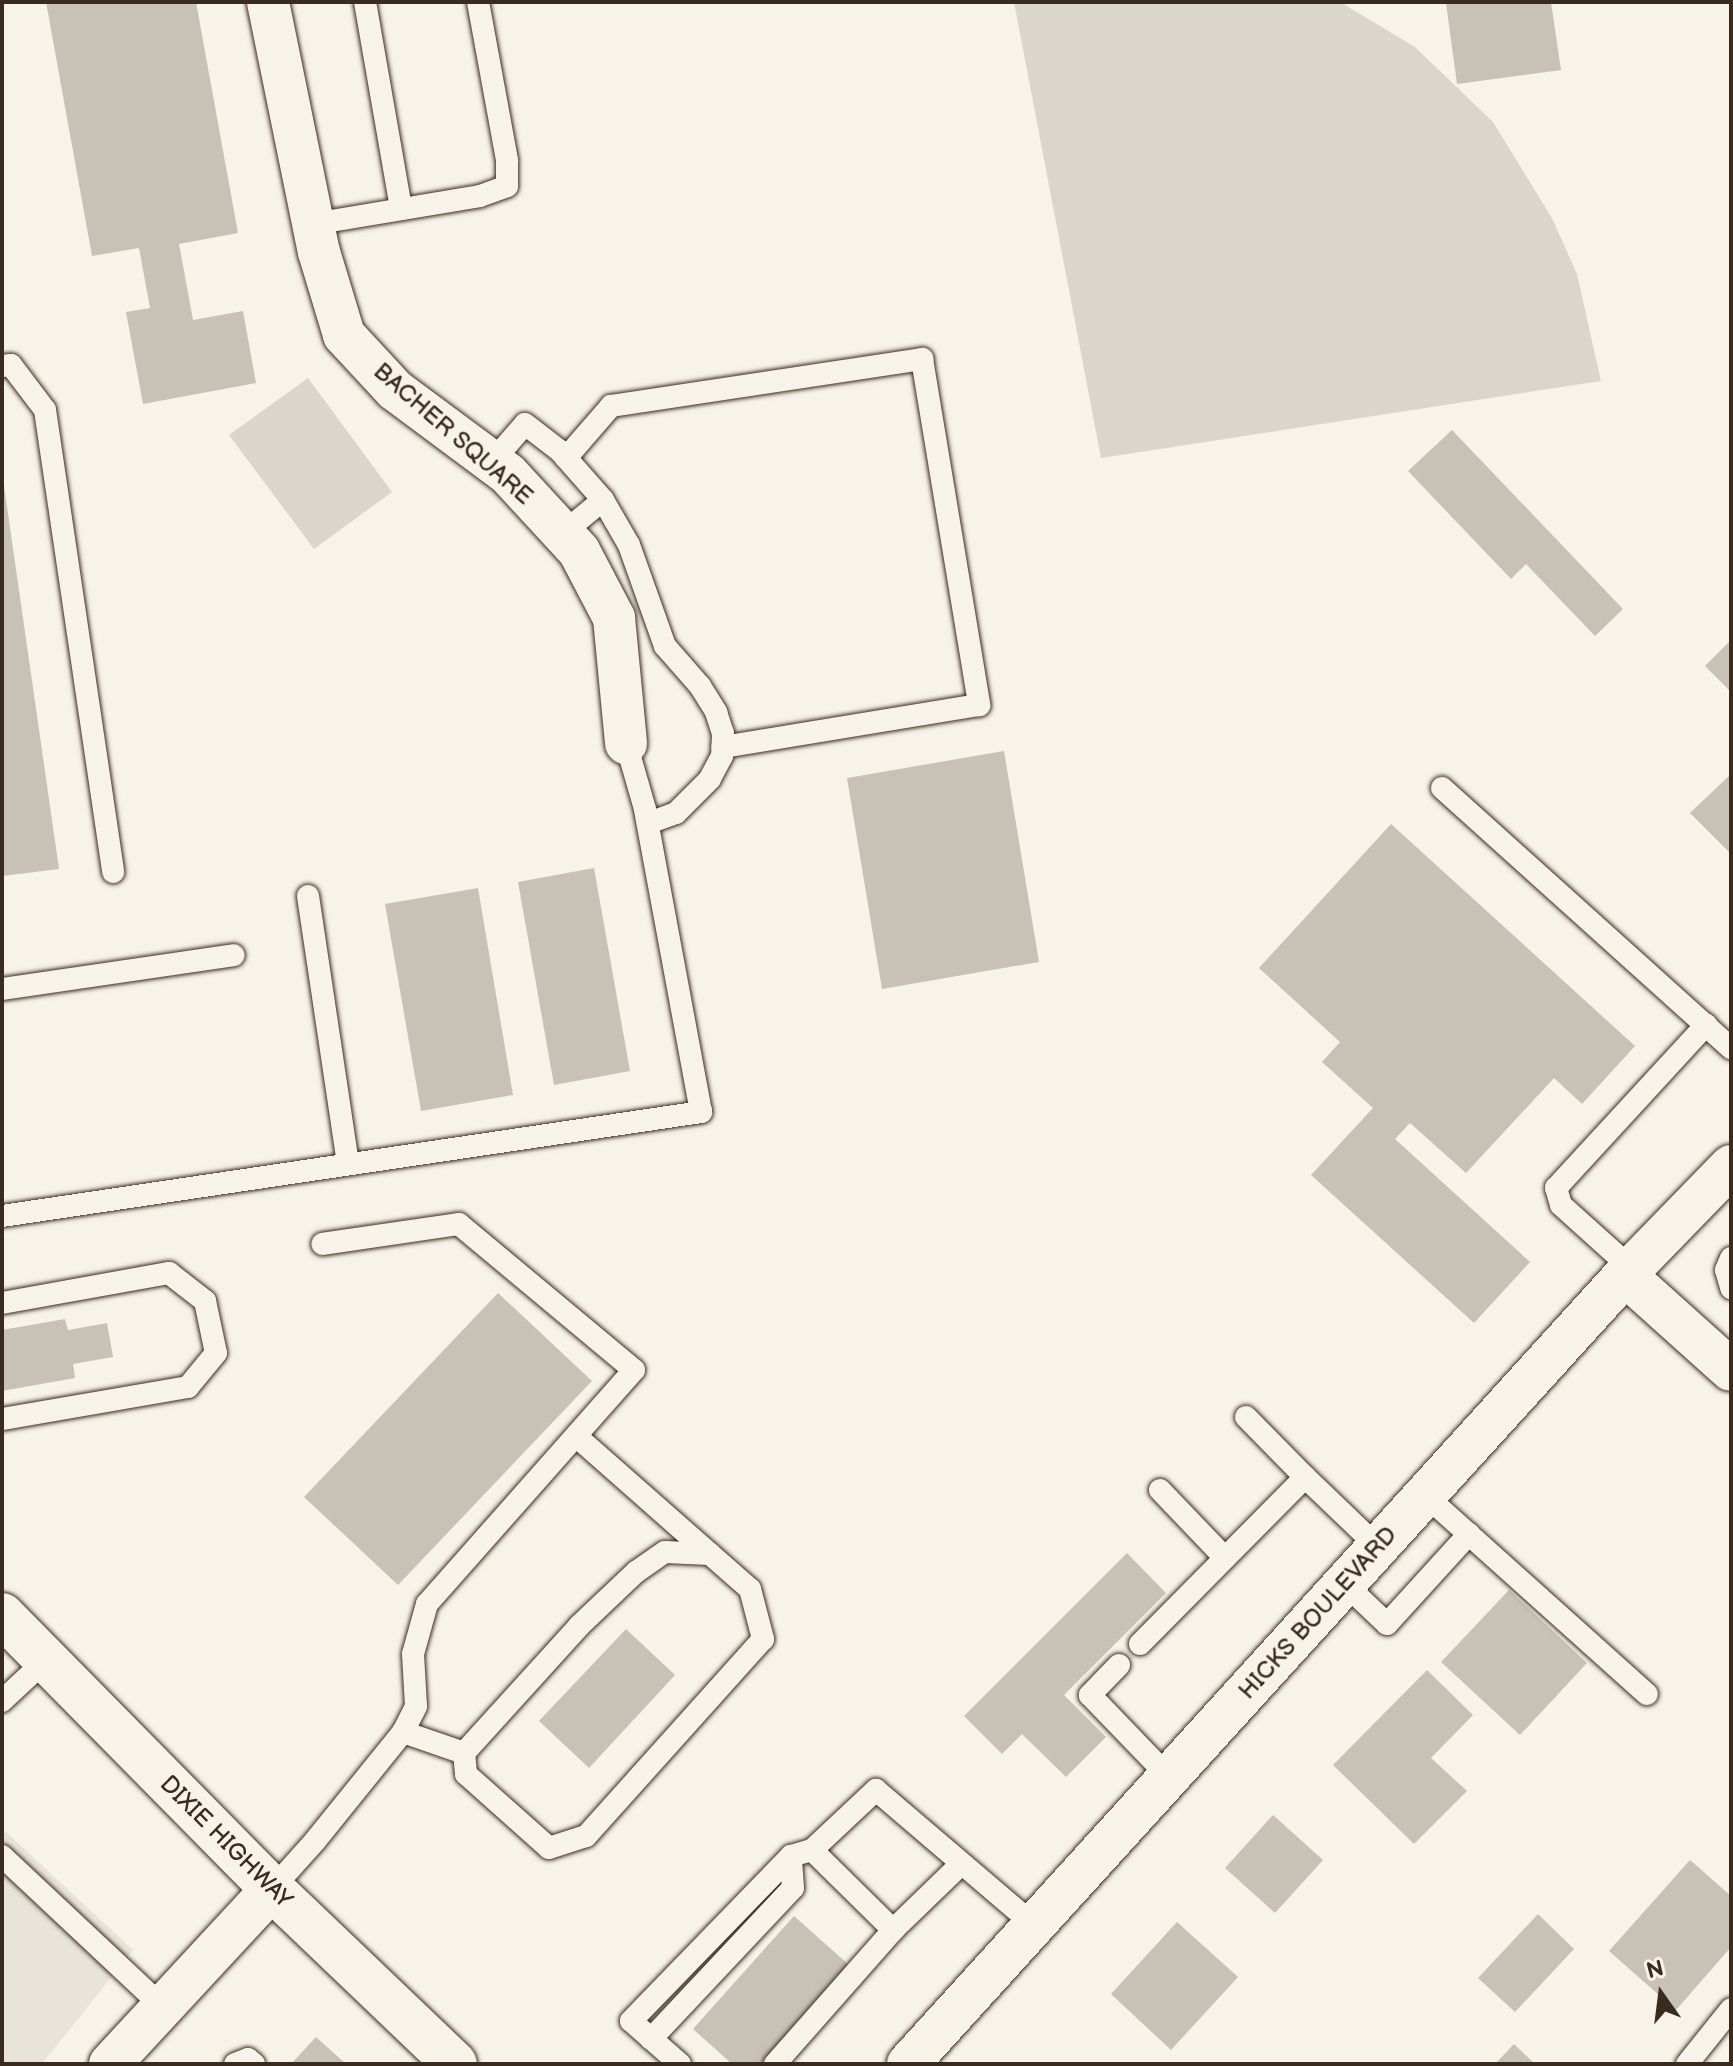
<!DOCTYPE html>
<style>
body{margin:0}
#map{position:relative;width:1733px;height:2066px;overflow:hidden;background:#f7f3e8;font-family:"Balsamiq Sans",sans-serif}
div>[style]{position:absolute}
.built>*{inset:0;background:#e9e4d9}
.green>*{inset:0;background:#dbd6cb}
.building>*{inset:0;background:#c8c1b6}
.roads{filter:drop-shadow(0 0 2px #3b2a1e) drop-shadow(0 0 2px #3b2a1e)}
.lane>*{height:22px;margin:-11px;padding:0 11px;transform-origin:11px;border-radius:11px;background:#f7f3e8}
.street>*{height:42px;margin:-21px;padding:0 21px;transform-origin:21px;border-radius:21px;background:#f7f3e8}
.primary>*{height:44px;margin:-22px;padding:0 22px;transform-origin:22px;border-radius:22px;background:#f7f3e8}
span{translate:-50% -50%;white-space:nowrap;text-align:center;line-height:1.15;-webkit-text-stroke:7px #f7f3e8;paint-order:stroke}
.street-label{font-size:24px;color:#3b2a1e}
.frame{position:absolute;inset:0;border:4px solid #3b2a1e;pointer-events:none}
.north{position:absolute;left:1621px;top:1954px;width:80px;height:80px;-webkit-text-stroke:6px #f7f3e8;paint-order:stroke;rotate:346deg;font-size:22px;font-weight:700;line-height:32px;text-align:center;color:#3b2a1e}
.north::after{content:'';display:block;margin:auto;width:28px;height:36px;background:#3b2a1e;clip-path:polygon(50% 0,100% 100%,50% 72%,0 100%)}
</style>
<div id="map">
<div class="built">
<div style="clip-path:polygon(2px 1828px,133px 1950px,42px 2064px,2px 2064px)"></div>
</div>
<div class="green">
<div style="clip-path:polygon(1014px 2px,1340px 2px,1415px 47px,1493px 122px,1552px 218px,1577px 274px,1601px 381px,1101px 458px)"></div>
<div style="clip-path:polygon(308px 378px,392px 492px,314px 549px,229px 435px)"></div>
</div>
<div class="building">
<div style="clip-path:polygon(46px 2px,196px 2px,238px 233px,179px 244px,193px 320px,243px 311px,256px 383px,143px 404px,126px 312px,150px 308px,139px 248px,92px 256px)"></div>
<div style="clip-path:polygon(1551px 2px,1561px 70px,1457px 84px,1446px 3px)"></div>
<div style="clip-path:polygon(1452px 430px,1623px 609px,1595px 636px,1526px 564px,1511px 579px,1408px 471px)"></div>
<div style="clip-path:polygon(2px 472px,59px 869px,2px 876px)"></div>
<div style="clip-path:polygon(1731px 640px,1731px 692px,1705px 666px)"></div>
<div style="clip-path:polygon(1004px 751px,1039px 962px,882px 989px,847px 778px)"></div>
<div style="clip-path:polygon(1731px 774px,1731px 854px,1690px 813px)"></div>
<div style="clip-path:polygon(1391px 824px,1635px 1046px,1582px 1104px,1554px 1078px,1466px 1173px,1410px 1123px,1395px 1139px,1530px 1262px,1474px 1323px,1311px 1175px,1373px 1108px,1322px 1062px,1340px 1042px,1259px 968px)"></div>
<div style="clip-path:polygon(594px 868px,630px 1071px,554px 1085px,518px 882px)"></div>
<div style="clip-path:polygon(478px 888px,513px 1095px,421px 1111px,385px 904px)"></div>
<div style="clip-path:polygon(498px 1293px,592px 1381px,398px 1585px,304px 1497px)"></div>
<div style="clip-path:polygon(65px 1319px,68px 1330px,107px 1323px,113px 1357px,73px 1364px,75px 1378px,2px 1391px,2px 1330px)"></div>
<div style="clip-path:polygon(1127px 1553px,1166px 1593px,1064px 1695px,1106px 1737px,1066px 1777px,1022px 1734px,1002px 1754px,964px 1716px)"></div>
<div style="clip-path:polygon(1509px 1590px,1587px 1663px,1520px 1735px,1441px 1662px)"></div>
<div style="clip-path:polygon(626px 1629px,675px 1675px,589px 1768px,539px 1721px)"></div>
<div style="clip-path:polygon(1427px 1670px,1473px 1715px,1431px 1758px,1467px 1791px,1414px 1844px,1333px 1765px)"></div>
<div style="clip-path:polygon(1273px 1815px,1323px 1860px,1275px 1913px,1225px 1868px)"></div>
<div style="clip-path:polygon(1690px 1860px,1731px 1896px,1731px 1947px,1676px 2010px,1609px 1951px)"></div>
<div style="clip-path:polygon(1538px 1914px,1574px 1949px,1515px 2012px,1478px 1978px)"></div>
<div style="clip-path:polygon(794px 1916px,849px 1965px,761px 2064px,732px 2064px,693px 2029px)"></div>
<div style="clip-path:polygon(1177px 1922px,1238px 1977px,1171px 2050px,1111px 1994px)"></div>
<div style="clip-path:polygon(316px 2037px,346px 2064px,291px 2064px)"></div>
<div style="clip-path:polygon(1514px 2044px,1535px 2064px,1495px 2064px)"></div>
</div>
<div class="roads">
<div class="lane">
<div style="left:365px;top:2px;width:210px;rotate:80.1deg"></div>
<div style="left:313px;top:224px;width:169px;rotate:-9.5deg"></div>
<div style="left:480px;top:196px;width:29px;rotate:-20deg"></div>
<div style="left:507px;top:186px;width:26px;rotate:-90deg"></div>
<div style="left:507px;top:160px;width:161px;rotate:-100.4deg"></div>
<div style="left:2px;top:366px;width:9px;rotate:-6deg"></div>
<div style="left:11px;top:365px;width:56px;rotate:52.9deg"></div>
<div style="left:45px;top:410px;width:467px;rotate:81.6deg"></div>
<div style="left:566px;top:458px;width:69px;rotate:-49.1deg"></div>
<div style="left:611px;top:406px;width:315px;rotate:-8.6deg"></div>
<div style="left:922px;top:359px;width:351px;rotate:80.6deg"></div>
<div style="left:979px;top:705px;width:260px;rotate:170.7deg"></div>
<div style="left:492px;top:462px;width:50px;rotate:-49deg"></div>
<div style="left:525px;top:424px;width:44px;rotate:37.6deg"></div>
<div style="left:560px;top:451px;width:65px;rotate:48.7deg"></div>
<div style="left:603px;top:500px;width:52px;rotate:140.5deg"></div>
<div style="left:603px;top:500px;width:52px;rotate:60deg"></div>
<div style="left:629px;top:545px;width:107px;rotate:70.4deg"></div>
<div style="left:665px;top:646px;width:53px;rotate:48.8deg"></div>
<div style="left:700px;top:686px;width:31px;rotate:58deg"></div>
<div style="left:716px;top:712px;width:22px;rotate:72deg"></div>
<div style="left:723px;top:733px;width:23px;rotate:92deg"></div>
<div style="left:722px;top:756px;width:26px;rotate:118deg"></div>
<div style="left:710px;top:779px;width:48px;rotate:135deg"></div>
<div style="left:676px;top:813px;width:30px;rotate:160deg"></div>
<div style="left:1442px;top:788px;width:389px;rotate:42deg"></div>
<div style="left:308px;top:896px;width:271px;rotate:81.5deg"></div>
<div style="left:2px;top:989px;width:234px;rotate:-8.3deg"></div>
<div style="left:2px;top:1216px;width:707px;rotate:-8.46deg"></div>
<div style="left:701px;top:1112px;width:308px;rotate:-100.5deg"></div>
<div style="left:645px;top:809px;width:69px;rotate:-106.1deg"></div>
<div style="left:1731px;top:1258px;width:13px;rotate:113deg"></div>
<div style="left:1726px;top:1270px;width:19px;rotate:74deg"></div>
<div style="left:1631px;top:1268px;width:94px;rotate:-138deg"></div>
<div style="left:1561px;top:1205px;width:18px;rotate:-106deg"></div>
<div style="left:1556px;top:1188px;width:222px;rotate:-47.4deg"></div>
<div style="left:2px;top:1303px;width:170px;rotate:-10.2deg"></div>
<div style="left:169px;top:1273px;width:46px;rotate:37.9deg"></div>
<div style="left:205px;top:1301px;width:53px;rotate:78.1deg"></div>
<div style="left:216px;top:1353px;width:44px;rotate:129.5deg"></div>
<div style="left:188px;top:1387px;width:189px;rotate:170.2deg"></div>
<div style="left:1246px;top:1417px;width:84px;rotate:45.5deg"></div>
<div style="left:576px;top:1436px;width:179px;rotate:41.4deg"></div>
<div style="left:1160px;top:1490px;width:94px;rotate:46.3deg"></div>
<div style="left:1425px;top:1495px;width:298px;rotate:41.9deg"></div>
<div style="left:665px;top:1552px;width:45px;rotate:2.5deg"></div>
<div style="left:710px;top:1554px;width:53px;rotate:41.2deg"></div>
<div style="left:750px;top:1589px;width:52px;rotate:75.4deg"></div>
<div style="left:763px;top:1639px;width:265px;rotate:131.9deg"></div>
<div style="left:586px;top:1836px;width:39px;rotate:162deg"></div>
<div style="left:549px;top:1848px;width:111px;rotate:-138.3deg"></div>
<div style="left:466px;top:1774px;width:21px;rotate:-95deg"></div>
<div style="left:464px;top:1753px;width:171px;rotate:-47.8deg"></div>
<div style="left:579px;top:1626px;width:79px;rotate:-43.5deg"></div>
<div style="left:636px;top:1572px;width:35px;rotate:-35deg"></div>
<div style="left:1345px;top:1584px;width:58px;rotate:43.6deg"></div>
<div style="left:1387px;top:1624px;width:122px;rotate:-47.7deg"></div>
<div style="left:1140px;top:1644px;width:235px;rotate:-45.3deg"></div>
<div style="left:1305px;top:1477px;width:101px;rotate:43.8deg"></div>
<div style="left:1119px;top:1665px;width:42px;rotate:134deg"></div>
<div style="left:1090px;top:1695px;width:114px;rotate:46.1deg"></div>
<div style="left:2px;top:1701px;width:60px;rotate:-43deg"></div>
<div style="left:403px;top:1732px;width:65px;rotate:19deg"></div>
<div style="left:812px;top:1850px;width:114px;rotate:44.6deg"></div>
<div style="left:2px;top:1856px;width:221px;rotate:43.2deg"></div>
<div style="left:272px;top:1889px;width:64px;rotate:-48.1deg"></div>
<div style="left:315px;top:1841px;width:140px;rotate:-51.1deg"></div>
<div style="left:403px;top:1732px;width:29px;rotate:-63deg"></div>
<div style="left:416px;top:1706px;width:52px;rotate:-93.3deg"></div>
<div style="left:413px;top:1654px;width:52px;rotate:-74.4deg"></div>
<div style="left:427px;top:1604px;width:312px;rotate:-48.5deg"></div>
<div style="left:634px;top:1370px;width:228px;rotate:-140.2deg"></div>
<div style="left:459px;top:1224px;width:138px;rotate:171.7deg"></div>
<div style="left:651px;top:2039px;width:207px;rotate:-46.8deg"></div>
<div style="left:793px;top:1888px;width:32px;rotate:-94deg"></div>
<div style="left:235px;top:2064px;width:14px;rotate:-21deg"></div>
<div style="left:248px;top:2059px;width:8px;rotate:40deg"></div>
<div style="left:680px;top:2064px;width:65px;rotate:-138.7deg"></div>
<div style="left:631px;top:2021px;width:230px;rotate:-45.9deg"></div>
<div style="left:791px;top:1856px;width:22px;rotate:-16deg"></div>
<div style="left:812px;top:1850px;width:88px;rotate:-43.2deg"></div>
<div style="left:876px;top:1790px;width:208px;rotate:40.5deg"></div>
<div style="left:775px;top:2064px;width:179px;rotate:-48.6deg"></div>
<div style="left:893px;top:1930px;width:95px;rotate:-44.1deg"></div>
<div style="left:1687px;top:2064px;width:70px;rotate:-51.3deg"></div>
</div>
<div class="street">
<div style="left:268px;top:2px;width:255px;rotate:78.5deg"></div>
<div style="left:319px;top:252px;width:87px;rotate:73.2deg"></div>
<div style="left:344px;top:335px;width:75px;rotate:47.2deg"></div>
<div style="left:395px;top:390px;width:141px;rotate:36.6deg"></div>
<div style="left:508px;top:474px;width:105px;rotate:47.3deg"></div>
<div style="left:579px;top:551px;width:76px;rotate:62.4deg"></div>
<div style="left:614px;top:618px;width:126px;rotate:84.5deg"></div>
<div style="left:1625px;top:1275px;width:142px;rotate:41.9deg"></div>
<div style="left:110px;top:2064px;width:238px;rotate:-47.2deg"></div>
<div style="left:908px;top:2064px;width:1066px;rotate:-47.74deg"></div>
<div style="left:1625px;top:1275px;width:152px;rotate:-45.8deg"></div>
</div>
<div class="primary">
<div style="left:2px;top:1615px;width:385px;rotate:45.4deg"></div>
<div style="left:272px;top:1889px;width:253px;rotate:43.7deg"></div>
</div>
</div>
<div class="street-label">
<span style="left:453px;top:434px;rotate:41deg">BACHER SQUARE</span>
<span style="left:1318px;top:1613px;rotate:-48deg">HICKS BOULEVARD</span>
<span style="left:226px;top:1842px;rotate:45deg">DIXIE HIGHWAY</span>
</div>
<div class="frame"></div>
<div class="north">N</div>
</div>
